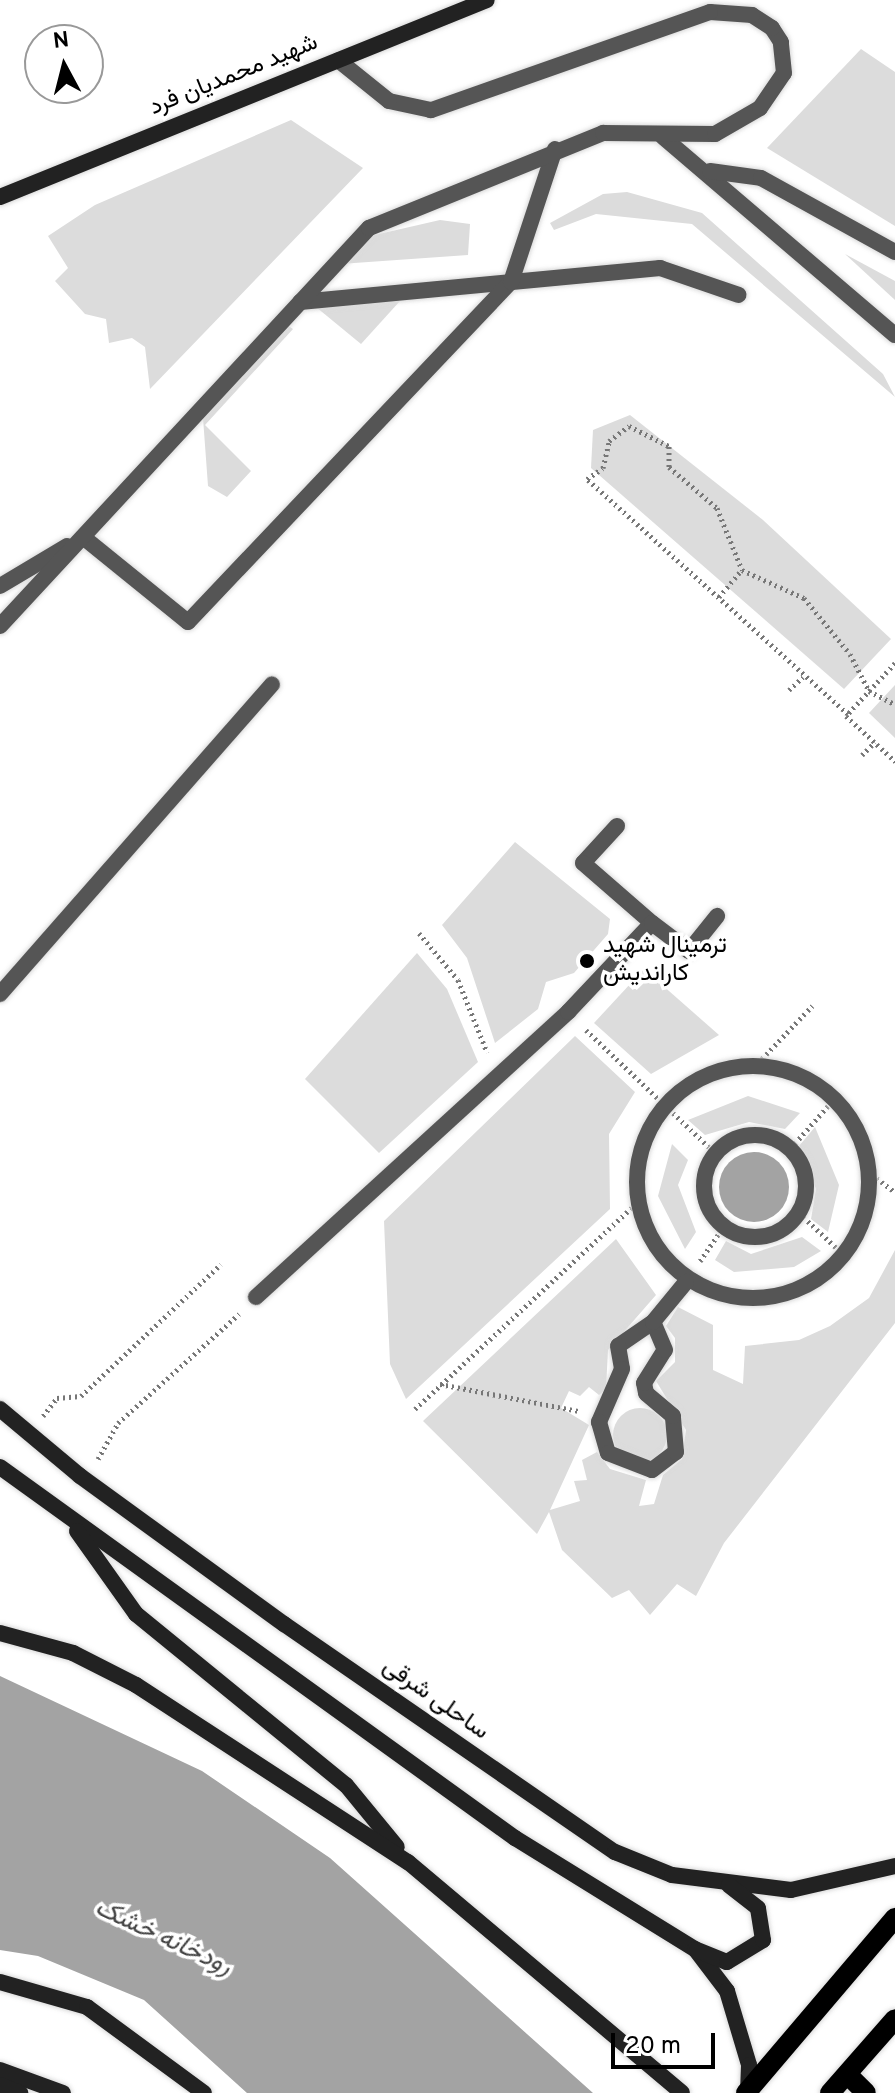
<!DOCTYPE html>
<meta charset="utf-8">
<style>
body{margin:0}
#map{position:relative;width:895px;height:2093px;overflow:hidden;background:#fff;font-family:Overpass,Vazirmatn,sans-serif}
div>[style]{position:absolute}
.green>*{inset:0;background:#dcdcdc}
.round{border-radius:50%}
.water>*{inset:0;background:#a3a3a3}
.path>*{height:5px;margin-top:-2.5px;transform-origin:0;background:repeating-linear-gradient(90deg,#777 0 2px,transparent 0 6px)}
.roads{filter:drop-shadow(0 0 2px #dbdbdb) drop-shadow(0 0 2px #dbdbdb)}
.lane>*{height:16px;margin:-8px;padding:0 8px;transform-origin:8px;border-radius:8px;background:#555}
.street>*{height:16px;margin:-8px;padding:0 8px;transform-origin:8px;border-radius:8px;background:#555}
.street>.ring{margin:-8px;padding:0;box-sizing:content-box;background:none;border:16px solid #555;border-radius:50%}
.secondary>*{height:16px;margin:-8px;padding:0 8px;transform-origin:8px;border-radius:8px;background:#222}
.primary>*{height:20px;margin:-10px;padding:0 10px;transform-origin:10px;border-radius:10px;background:#000}
.dots>*{width:22px;height:22px;translate:-50% -50%;box-sizing:border-box;border:4px solid #fff;border-radius:50%}
span{translate:-50% -50%;white-space:nowrap;text-align:center;line-height:1.15;-webkit-text-stroke:7px #fff;paint-order:stroke}
.street-label{font-size:24px;color:#000}
.poi-label{font-size:24px;color:#000}
.left{translate:0 -50%;text-align:left}
.water-label{font-size:26px;color:#444;font-style:italic}
.north{position:absolute;left:24px;top:24px;width:80px;height:80px;box-sizing:border-box;background:#fff;border:2px solid #999;border-radius:50%;rotate:353deg;font-size:22px;font-weight:700;line-height:32px;text-align:center;color:#000}
.north::after{content:'';display:block;margin:auto;width:28px;height:36px;background:#000;clip-path:polygon(50% 0,100% 100%,50% 72%,0 100%)}
.scale{position:absolute;left:611px;top:2033px;width:104px;height:36px;box-sizing:border-box;border:4px solid #000;border-top:0;padding-left:10px;font-size:24px;line-height:28px;white-space:nowrap;color:#000;-webkit-text-stroke:6px #fff;paint-order:stroke}
</style>
<div id="map">
<div class="green">
<div style="clip-path:polygon(861px 49px,895px 72px,895px 226px,767px 148px)"></div>
<div style="clip-path:polygon(291px 120px,363px 168px,150px 389px,145px 347px,132px 338px,109px 343px,106px 319px,85px 314px,55px 281px,68px 268px,48px 236px,95px 205px)"></div>
<div style="clip-path:polygon(627px 192px,702px 213px,883px 374px,895px 397px,692px 224px,596px 214px,554px 230px,550px 223px,603px 194px)"></div>
<div style="clip-path:polygon(440px 220px,470px 224px,468px 255px,340px 264px,366px 237px)"></div>
<div style="clip-path:polygon(845px 254px,895px 281px,895px 300px)"></div>
<div style="clip-path:polygon(395px 298px,400px 301px,361px 344px,316px 307px)"></div>
<div style="clip-path:polygon(284px 323px,293px 329px,205px 425px,251px 471px,227px 497px,208px 486px,203px 418px)"></div>
<div style="clip-path:polygon(630px 415px,763px 520px,891px 639px,844px 689px,591px 468px,593px 430px)"></div>
<div style="clip-path:polygon(895px 685px,895px 738px,869px 713px)"></div>
<div style="clip-path:polygon(515px 842px,610px 919px,608px 934px,574px 973px,546px 982px,538px 1009px,495px 1043px,467px 958px,442px 925px)"></div>
<div style="clip-path:polygon(417px 953px,447px 989px,478px 1062px,379px 1153px,305px 1079px)"></div>
<div style="clip-path:polygon(644px 969px,719px 1035px,651px 1074px,594px 1023px)"></div>
<div style="clip-path:polygon(575px 1036px,635px 1092px,609px 1134px,610px 1209px,406px 1399px,390px 1364px,384px 1221px)"></div>
<div style="clip-path:polygon(748px 1096px,800px 1113px,785px 1129px,749px 1122px,705px 1135px,688px 1120px)"></div>
<div style="clip-path:polygon(815px 1127px,839px 1185px,828px 1232px,811px 1219px,816px 1189px,799px 1146px)"></div>
<div style="clip-path:polygon(672px 1144px,688px 1160px,678px 1185px,696px 1232px,685px 1249px,658px 1196px)"></div>
<div style="clip-path:polygon(802px 1237px,821px 1251px,794px 1267px,734px 1272px,715px 1260px,726px 1241px,751px 1254px)"></div>
<div style="clip-path:polygon(616px 1239px,656px 1295px,608px 1350px,606px 1389px,599px 1395px,589px 1387px,580px 1396px,569px 1391px,561px 1408px,589px 1425px,550px 1510px,580px 1501px,574px 1481px,587px 1480px,582px 1460px,597px 1452px,610px 1469px,646px 1480px,639px 1506px,654px 1504px,663px 1475px,682px 1459px,686px 1430px,656px 1381px,675px 1362px,675px 1338px,666px 1326px,678px 1307px,713px 1325px,713px 1370px,743px 1384px,745px 1346px,799px 1340px,830px 1326px,869px 1298px,895px 1250px,895px 1323px,724px 1543px,696px 1596px,677px 1584px,650px 1615px,629px 1590px,612px 1598px,562px 1550px,549px 1512px,537px 1534px,423px 1421px)"></div>
<div class="round" style="left:613px;top:1408px;width:54px;height:54px"></div>
</div>
<div class="water">
<div class="round" style="left:719px;top:1152px;width:70px;height:70px"></div>
<div style="clip-path:polygon(0 1676px,202px 1771px,330px 1858px,593px 2093px,247px 2093px,144px 2000px,38px 1956px,0 1950px)"></div>
</div>
<div class="path">
<div style="left:719px;top:597px;width:35px;rotate:-50deg"></div>
<div style="left:895px;top:663px;width:72px;rotate:132.8deg"></div>
<div style="left:846px;top:716px;width:67px;rotate:42.6deg"></div>
<div style="left:789px;top:690px;width:19px;rotate:-43deg"></div>
<div style="left:848px;top:714px;width:351px;rotate:-138deg"></div>
<div style="left:587px;top:479px;width:19px;rotate:-35deg"></div>
<div style="left:603px;top:468px;width:28px;rotate:-77deg"></div>
<div style="left:609px;top:441px;width:25px;rotate:-37deg"></div>
<div style="left:629px;top:426px;width:45px;rotate:26.6deg"></div>
<div style="left:669px;top:446px;width:21px;rotate:90deg"></div>
<div style="left:669px;top:467px;width:63px;rotate:40.5deg"></div>
<div style="left:717px;top:508px;width:67px;rotate:68deg"></div>
<div style="left:742px;top:570px;width:68px;rotate:24.3deg"></div>
<div style="left:804px;top:598px;width:72px;rotate:50.6deg"></div>
<div style="left:850px;top:654px;width:42px;rotate:62.8deg"></div>
<div style="left:869px;top:691px;width:29px;rotate:27deg"></div>
<div style="left:862px;top:755px;width:18px;rotate:-45deg"></div>
<div style="left:419px;top:933px;width:61px;rotate:50.3deg"></div>
<div style="left:458px;top:980px;width:78px;rotate:68.1deg"></div>
<div style="left:586px;top:1030px;width:178px;rotate:43.6deg"></div>
<div style="left:758px;top:1063px;width:79px;rotate:-46.5deg"></div>
<div style="left:791px;top:1148px;width:65px;rotate:-48.7deg"></div>
<div style="left:867px;top:1171px;width:35px;rotate:37deg"></div>
<div style="left:799px;top:1213px;width:60px;rotate:43deg"></div>
<div style="left:700px;top:1261px;width:42px;rotate:-55.6deg"></div>
<div style="left:440px;top:1384px;width:142px;rotate:11deg"></div>
<div style="left:415px;top:1409px;width:304px;rotate:-42.9deg"></div>
<div style="left:43px;top:1416px;width:23px;rotate:-52deg"></div>
<div style="left:57px;top:1398px;width:24px;rotate:-5deg"></div>
<div style="left:81px;top:1396px;width:192px;rotate:-43.3deg"></div>
<div style="left:98px;top:1459px;width:41px;rotate:-60.9deg"></div>
<div style="left:118px;top:1423px;width:163px;rotate:-42deg"></div>
</div>
<div class="roads">
<div class="lane">
<div style="left:663px;top:137px;width:305px;rotate:40.5deg"></div>
<div style="left:710px;top:171px;width:51px;rotate:7.8deg"></div>
<div style="left:761px;top:178px;width:153px;rotate:28.9deg"></div>
<div style="left:300px;top:302px;width:362px;rotate:-5.4deg"></div>
<div style="left:660px;top:268px;width:83px;rotate:18.9deg"></div>
<div style="left:83px;top:537px;width:135px;rotate:39deg"></div>
<div style="left:188px;top:622px;width:469px;rotate:-46.5deg"></div>
<div style="left:511px;top:282px;width:140px;rotate:-71.7deg"></div>
<div style="left:0;top:586px;width:78px;rotate:-30.8deg"></div>
<div style="left:0;top:626px;width:543px;rotate:-47.17deg"></div>
<div style="left:369px;top:228px;width:253px;rotate:-22.1deg"></div>
<div style="left:603px;top:133px;width:112px;rotate:0.5deg"></div>
<div style="left:715px;top:134px;width:52px;rotate:-30deg"></div>
<div style="left:760px;top:108px;width:42px;rotate:-55.6deg"></div>
<div style="left:784px;top:73px;width:31px;rotate:-96deg"></div>
<div style="left:781px;top:42px;width:17px;rotate:-123deg"></div>
<div style="left:772px;top:28px;width:24px;rotate:-147deg"></div>
<div style="left:752px;top:15px;width:42px;rotate:-175.9deg"></div>
<div style="left:710px;top:12px;width:296px;rotate:160.6deg"></div>
<div style="left:431px;top:110px;width:43px;rotate:-167.9deg"></div>
<div style="left:389px;top:101px;width:65px;rotate:-141.2deg"></div>
<div style="left:0;top:994px;width:412px;rotate:-48.7deg"></div>
</div>
<div class="street">
<div style="left:617px;top:826px;width:50px;rotate:132.6deg"></div>
<div style="left:583px;top:863px;width:91px;rotate:41deg"></div>
<div class="ring" style="left:637px;top:1066px;width:216px;height:216px"></div>
<div class="ring" style="left:704px;top:1135px;width:86px;height:86px"></div>
<div style="left:256px;top:1297px;width:423px;rotate:-42.4deg"></div>
<div style="left:568px;top:1012px;width:122px;rotate:-46.7deg"></div>
<div style="left:652px;top:923px;width:46px;rotate:37.1deg"></div>
<div style="left:689px;top:951px;width:45px;rotate:-51.3deg"></div>
<div style="left:653px;top:1322px;width:42px;rotate:145.6deg"></div>
<div style="left:618px;top:1346px;width:23px;rotate:80deg"></div>
<div style="left:622px;top:1369px;width:58px;rotate:113.5deg"></div>
<div style="left:599px;top:1422px;width:32px;rotate:74deg"></div>
<div style="left:608px;top:1453px;width:47px;rotate:21.1deg"></div>
<div style="left:652px;top:1470px;width:30px;rotate:-37deg"></div>
<div style="left:676px;top:1452px;width:36px;rotate:-95deg"></div>
<div style="left:673px;top:1416px;width:35px;rotate:-140deg"></div>
<div style="left:646px;top:1393px;width:10px;rotate:-101deg"></div>
<div style="left:644px;top:1383px;width:39px;rotate:-58deg"></div>
<div style="left:665px;top:1350px;width:30px;rotate:-113deg"></div>
<div style="left:653px;top:1322px;width:52px;rotate:-50.5deg"></div>
</div>
<div class="secondary">
<div style="left:0;top:197px;width:525px;rotate:-22.02deg"></div>
<div style="left:0;top:1409px;width:104px;rotate:39.9deg"></div>
<div style="left:80px;top:1476px;width:252px;rotate:36deg"></div>
<div style="left:284px;top:1624px;width:402px;rotate:34.6deg"></div>
<div style="left:615px;top:1852px;width:61px;rotate:22deg"></div>
<div style="left:672px;top:1875px;width:120px;rotate:7.2deg"></div>
<div style="left:791px;top:1890px;width:107px;rotate:-13deg"></div>
<div style="left:0;top:1467px;width:635px;rotate:35.77deg"></div>
<div style="left:515px;top:1838px;width:211px;rotate:31.7deg"></div>
<div style="left:695px;top:1949px;width:53px;rotate:52.7deg"></div>
<div style="left:727px;top:1991px;width:77px;rotate:73.4deg"></div>
<div style="left:749px;top:2065px;width:26px;rotate:92deg"></div>
<div style="left:77px;top:1531px;width:102px;rotate:54.6deg"></div>
<div style="left:136px;top:1614px;width:271px;rotate:39.2deg"></div>
<div style="left:346px;top:1785px;width:80px;rotate:50.6deg"></div>
<div style="left:0;top:1633px;width:76px;rotate:15.3deg"></div>
<div style="left:73px;top:1653px;width:71px;rotate:26.9deg"></div>
<div style="left:136px;top:1685px;width:325px;rotate:33.1deg"></div>
<div style="left:408px;top:1862px;width:358px;rotate:40.1deg"></div>
<div style="left:697px;top:1950px;width:32px;rotate:22deg"></div>
<div style="left:727px;top:1962px;width:42px;rotate:-31.4deg"></div>
<div style="left:763px;top:1940px;width:32px;rotate:-99deg"></div>
<div style="left:758px;top:1908px;width:37px;rotate:-142deg"></div>
<div style="left:0;top:1982px;width:91px;rotate:16deg"></div>
<div style="left:87px;top:2007px;width:145px;rotate:36.3deg"></div>
<div style="left:0;top:2070px;width:67px;rotate:20.1deg"></div>
<div style="left:0;top:2085px;width:22px;rotate:22deg"></div>
</div>
<div class="primary">
<div style="left:848px;top:2075px;width:25px;rotate:45deg"></div>
<div style="left:746px;top:2093px;width:230px;rotate:-49.6deg"></div>
<div style="left:830px;top:2093px;width:98px;rotate:-48.7deg"></div>
</div>
</div>
<div class="dots">
<div style="left:587px;top:961px;background:#000"></div>
</div>
<div class="street-label">
<span style="left:234px;top:76px;rotate:-22deg">شهید محمدیان فرد</span>
<span style="left:435px;top:1700px;rotate:35deg">ساحلی شرقی</span>
</div>
<div class="poi-label">
<span class="left" style="left:603px;top:961px">ترمینال شهید<br>کاراندیش</span>
</div>
<div class="water-label">
<span style="left:163px;top:1938px;rotate:25deg">رودخانه خشک</span>
</div>
<div class="north">N</div>
<div class="scale">20 m</div>
</div>
